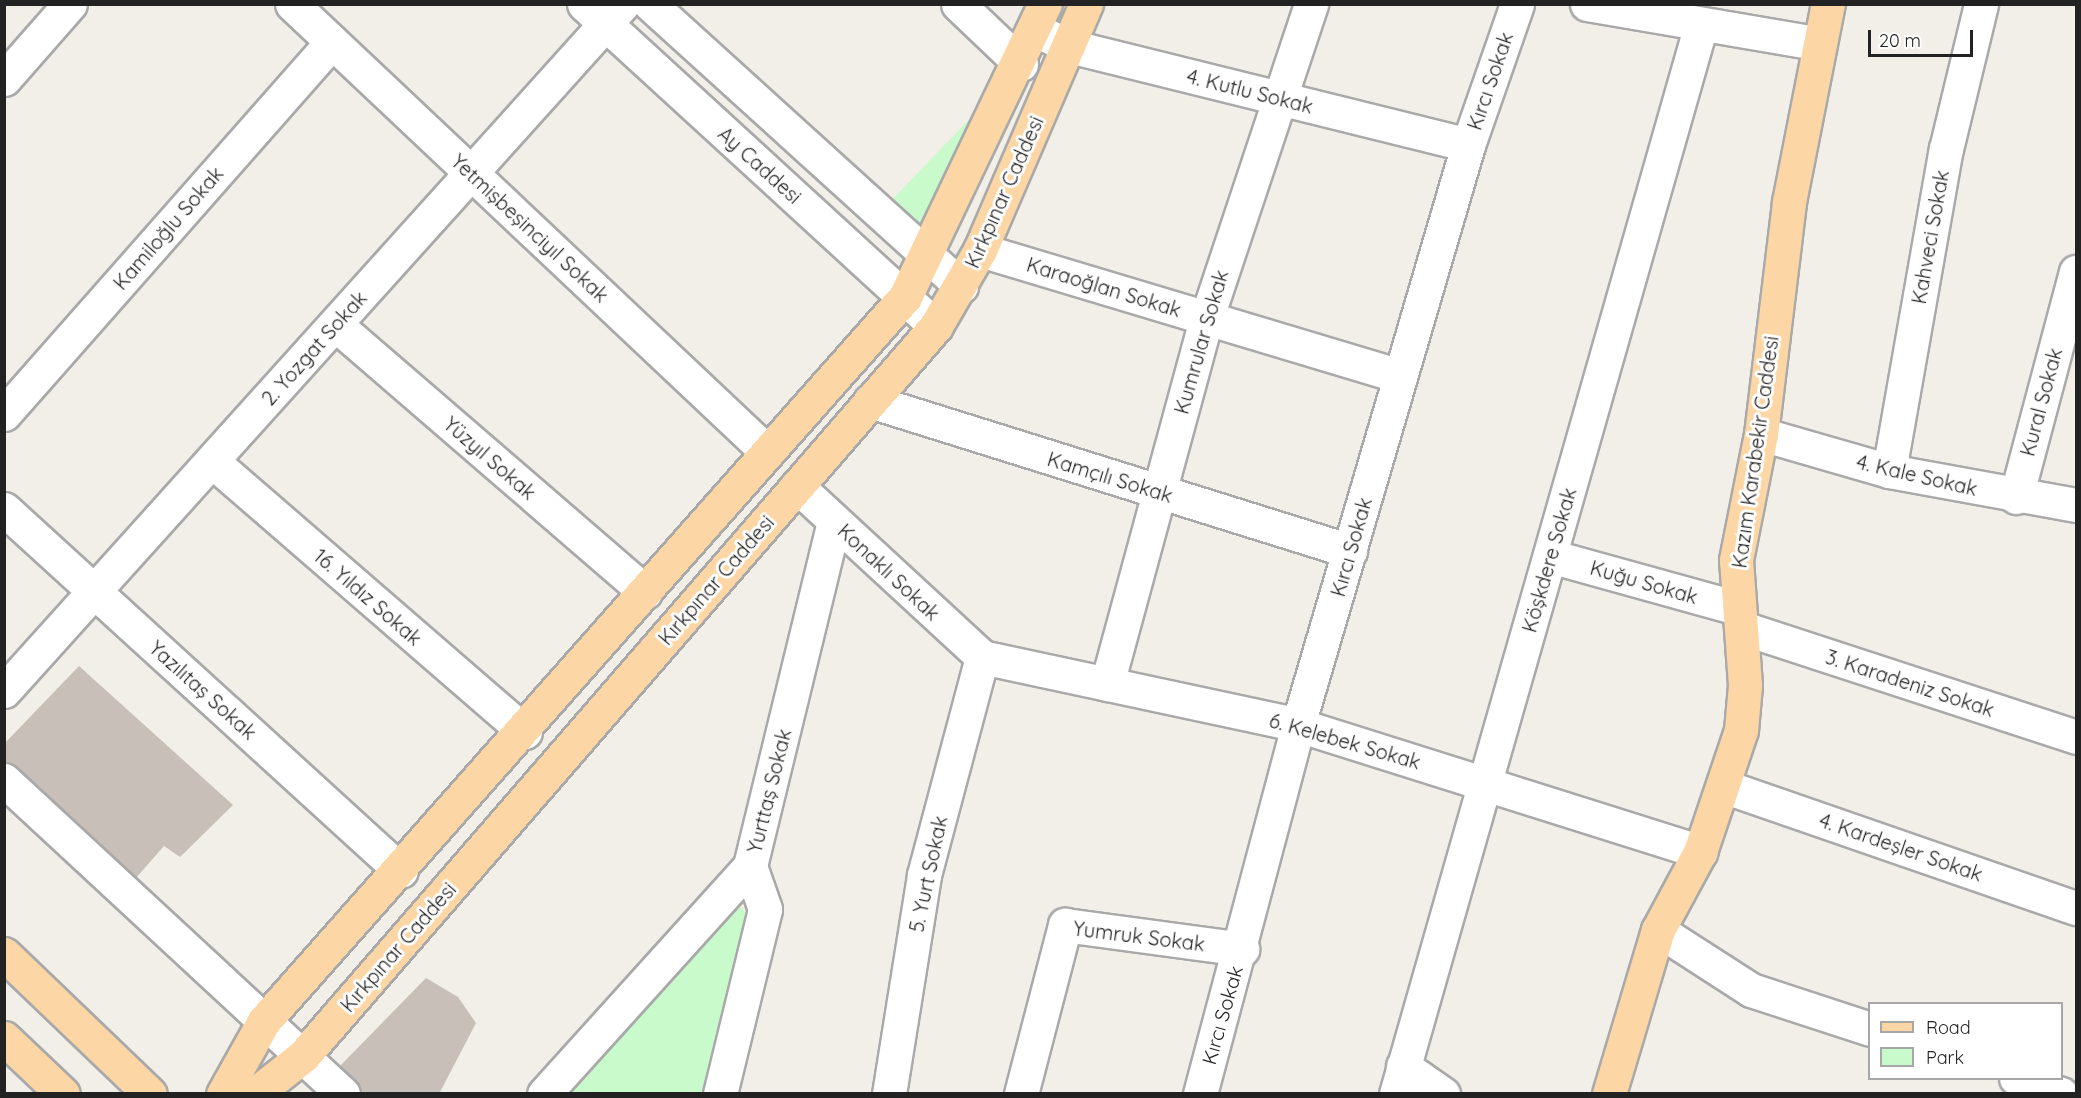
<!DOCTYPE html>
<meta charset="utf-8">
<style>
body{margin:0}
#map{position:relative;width:2081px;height:1098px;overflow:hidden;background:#f2efe9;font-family:Quicksand,sans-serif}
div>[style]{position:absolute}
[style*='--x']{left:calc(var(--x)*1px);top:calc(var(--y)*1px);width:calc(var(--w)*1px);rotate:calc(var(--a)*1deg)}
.park>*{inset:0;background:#c8facc}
.building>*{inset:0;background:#c7bfb8}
.roads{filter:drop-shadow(2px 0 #a9a9a9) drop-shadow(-2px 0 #a9a9a9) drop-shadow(0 2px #a9a9a9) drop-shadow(0 -2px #a9a9a9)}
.minor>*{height:33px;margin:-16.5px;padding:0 16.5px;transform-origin:16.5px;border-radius:16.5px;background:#fff}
.major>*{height:33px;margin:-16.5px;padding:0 16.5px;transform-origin:16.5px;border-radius:16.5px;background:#fcd6a4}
span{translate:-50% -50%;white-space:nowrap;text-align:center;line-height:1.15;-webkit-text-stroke:6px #fff;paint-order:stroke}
.street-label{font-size:20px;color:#222}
.frame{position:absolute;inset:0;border:6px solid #222;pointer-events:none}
.legend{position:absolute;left:1868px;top:1002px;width:195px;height:78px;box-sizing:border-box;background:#fff;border:2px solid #a7a7a7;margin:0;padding:8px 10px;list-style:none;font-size:18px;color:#222}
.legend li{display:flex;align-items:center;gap:12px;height:30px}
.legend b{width:30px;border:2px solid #a7a7a7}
.scale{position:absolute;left:1868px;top:30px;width:105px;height:27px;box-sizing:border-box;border:3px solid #222;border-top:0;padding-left:8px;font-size:18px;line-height:21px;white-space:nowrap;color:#222;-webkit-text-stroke:4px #fff;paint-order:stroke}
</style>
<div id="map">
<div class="park">
<div style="clip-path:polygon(986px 102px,926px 250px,883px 209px)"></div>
<div style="clip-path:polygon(736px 901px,746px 913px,702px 1093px,561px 1094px)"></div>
</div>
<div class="building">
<div style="clip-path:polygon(79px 666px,233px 805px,180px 857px,164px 846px,135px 879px,4px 762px,4px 744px)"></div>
<div style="clip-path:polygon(426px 978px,458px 997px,476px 1023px,439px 1094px,365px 1094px,338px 1068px)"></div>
</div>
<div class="roads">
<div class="minor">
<div style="--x:292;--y:4;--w:652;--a:43.32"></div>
<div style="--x:584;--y:4;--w:477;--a:42.5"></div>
<div style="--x:650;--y:4;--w:420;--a:42.2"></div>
<div style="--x:958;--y:4;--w:87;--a:43.6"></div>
<div style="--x:1587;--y:4;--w:236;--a:9.7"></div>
<div style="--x:1035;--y:30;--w:38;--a:25"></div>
<div style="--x:1069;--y:46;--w:411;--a:13.9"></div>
<div style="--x:4;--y:79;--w:100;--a:-48.7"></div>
<div style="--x:980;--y:250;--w:438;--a:16.7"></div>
<div style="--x:335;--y:324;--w:410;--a:40.8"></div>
<div style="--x:870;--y:401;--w:503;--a:17.35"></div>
<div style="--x:4;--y:414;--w:496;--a:-48.6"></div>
<div style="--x:1761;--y:434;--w:133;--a:16.1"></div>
<div style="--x:1889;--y:471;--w:190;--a:10.3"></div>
<div style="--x:212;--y:461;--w:414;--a:40.9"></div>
<div style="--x:1889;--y:471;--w:327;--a:-80"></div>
<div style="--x:1946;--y:149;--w:149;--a:-76.4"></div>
<div style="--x:797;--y:486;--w:252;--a:42.7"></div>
<div style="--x:2016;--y:497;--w:233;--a:-75.1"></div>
<div style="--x:4;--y:509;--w:537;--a:42.36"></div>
<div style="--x:1550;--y:556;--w:194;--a:15.5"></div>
<div style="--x:1743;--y:628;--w:350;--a:18.1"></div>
<div style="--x:982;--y:657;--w:323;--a:12.1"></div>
<div style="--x:1298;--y:725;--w:422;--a:17.5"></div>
<div style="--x:1107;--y:684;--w:380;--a:-74.8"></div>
<div style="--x:1207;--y:317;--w:330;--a:-71.6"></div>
<div style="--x:4;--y:691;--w:925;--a:-47.98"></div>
<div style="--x:4;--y:780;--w:462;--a:42.8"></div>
<div style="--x:1726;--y:787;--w:370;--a:19.1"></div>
<div style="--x:1658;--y:930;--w:111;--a:32.8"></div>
<div style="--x:1751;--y:990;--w:125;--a:18.1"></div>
<div style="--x:1403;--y:1066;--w:49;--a:35"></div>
<div style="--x:2016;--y:1078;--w:48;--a:19.6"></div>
<div style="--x:544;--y:1094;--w:307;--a:-47.9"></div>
<div style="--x:720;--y:1094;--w:190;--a:-76.3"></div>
<div style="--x:765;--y:909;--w:46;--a:-109.2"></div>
<div style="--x:750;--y:866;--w:354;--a:-76.3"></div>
<div style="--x:889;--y:1094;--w:222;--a:-80.9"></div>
<div style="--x:924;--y:875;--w:226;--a:-75.1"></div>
<div style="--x:1021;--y:1094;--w:175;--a:-75.4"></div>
<div style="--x:1065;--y:925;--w:179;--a:7.7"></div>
<div style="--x:1200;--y:1094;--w:382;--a:-75.1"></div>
<div style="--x:1298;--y:725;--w:604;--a:-73.66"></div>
<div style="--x:1468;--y:145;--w:149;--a:-70.8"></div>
<div style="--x:1396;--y:1094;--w:1112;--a:-74.08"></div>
</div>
<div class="major">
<div style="--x:4;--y:954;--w:202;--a:43.8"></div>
<div style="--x:4;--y:1038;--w:81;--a:43.5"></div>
<div style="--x:223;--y:1094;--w:84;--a:-60.7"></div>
<div style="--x:264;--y:1021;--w:967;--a:-48.48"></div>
<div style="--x:905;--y:297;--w:325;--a:-64.5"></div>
<div style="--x:255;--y:1094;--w:61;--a:-38.4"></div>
<div style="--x:303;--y:1056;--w:966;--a:-49.07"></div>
<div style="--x:936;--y:326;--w:88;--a:-59.9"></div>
<div style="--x:980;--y:250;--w:268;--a:-66.7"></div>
<div style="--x:1609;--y:1094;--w:171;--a:-73.4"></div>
<div style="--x:1658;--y:930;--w:89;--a:-61.7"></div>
<div style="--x:1700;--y:852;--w:129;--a:-71.4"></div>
<div style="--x:1741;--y:730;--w:45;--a:-84.9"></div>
<div style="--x:1745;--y:685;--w:125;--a:-94.1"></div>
<div style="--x:1736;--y:560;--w:128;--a:-78.8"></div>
<div style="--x:1761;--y:434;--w:234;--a:-83.1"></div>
<div style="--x:1789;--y:202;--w:202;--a:-78.9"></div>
</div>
</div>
<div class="street-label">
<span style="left:1490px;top:81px;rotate:-71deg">Kırcı Sokak</span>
<span style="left:1250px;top:91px;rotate:14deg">4. Kutlu Sokak</span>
<span style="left:760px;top:165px;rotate:42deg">Ay Caddesi</span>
<span style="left:1004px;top:192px;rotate:-66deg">Kırkpınar Caddesi</span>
<span style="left:168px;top:228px;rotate:-49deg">Kamiloğlu Sokak</span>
<span style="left:530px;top:228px;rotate:43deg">Yetmişbeşinciyıl Sokak</span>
<span style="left:1930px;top:237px;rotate:-80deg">Kahveci Sokak</span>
<span style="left:1104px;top:287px;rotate:17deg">Karaoğlan Sokak</span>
<span style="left:1201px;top:342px;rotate:-74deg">Kumrular Sokak</span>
<span style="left:314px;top:348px;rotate:-48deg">2. Yozgat Sokak</span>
<span style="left:2041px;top:402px;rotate:-75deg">Kural Sokak</span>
<span style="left:1755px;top:452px;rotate:-82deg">Kazım Karabekir Caddesi</span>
<span style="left:490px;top:458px;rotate:41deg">Yüzyıl Sokak</span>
<span style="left:1917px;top:475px;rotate:13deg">4. Kale Sokak</span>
<span style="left:1110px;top:477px;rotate:17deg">Kamçılı Sokak</span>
<span style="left:1351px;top:547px;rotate:-74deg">Kırcı Sokak</span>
<span style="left:1549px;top:560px;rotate:-74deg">Köşkdere Sokak</span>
<span style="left:889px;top:572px;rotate:43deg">Konaklı Sokak</span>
<span style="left:716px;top:580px;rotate:-49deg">Kırkpınar Caddesi</span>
<span style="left:1644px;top:582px;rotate:16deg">Kuğu Sokak</span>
<span style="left:368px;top:597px;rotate:41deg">16. Yıldız Sokak</span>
<span style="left:1910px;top:683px;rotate:18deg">3. Karadeniz Sokak</span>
<span style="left:203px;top:690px;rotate:42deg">Yazılıtaş Sokak</span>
<span style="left:1345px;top:741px;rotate:16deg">6. Kelebek Sokak</span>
<span style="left:769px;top:791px;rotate:-76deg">Yurttaş Sokak</span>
<span style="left:1901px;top:847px;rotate:19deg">4. Kardeşler Sokak</span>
<span style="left:928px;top:874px;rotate:-78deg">5. Yurt Sokak</span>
<span style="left:1139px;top:936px;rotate:7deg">Yumruk Sokak</span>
<span style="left:398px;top:947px;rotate:-49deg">Kırkpınar Caddesi</span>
<span style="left:1222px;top:1015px;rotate:-74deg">Kırcı Sokak</span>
</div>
<div class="frame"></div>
<ul class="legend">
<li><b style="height:8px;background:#fcd6a4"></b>Road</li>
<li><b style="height:16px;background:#c8facc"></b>Park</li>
</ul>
<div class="scale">20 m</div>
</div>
